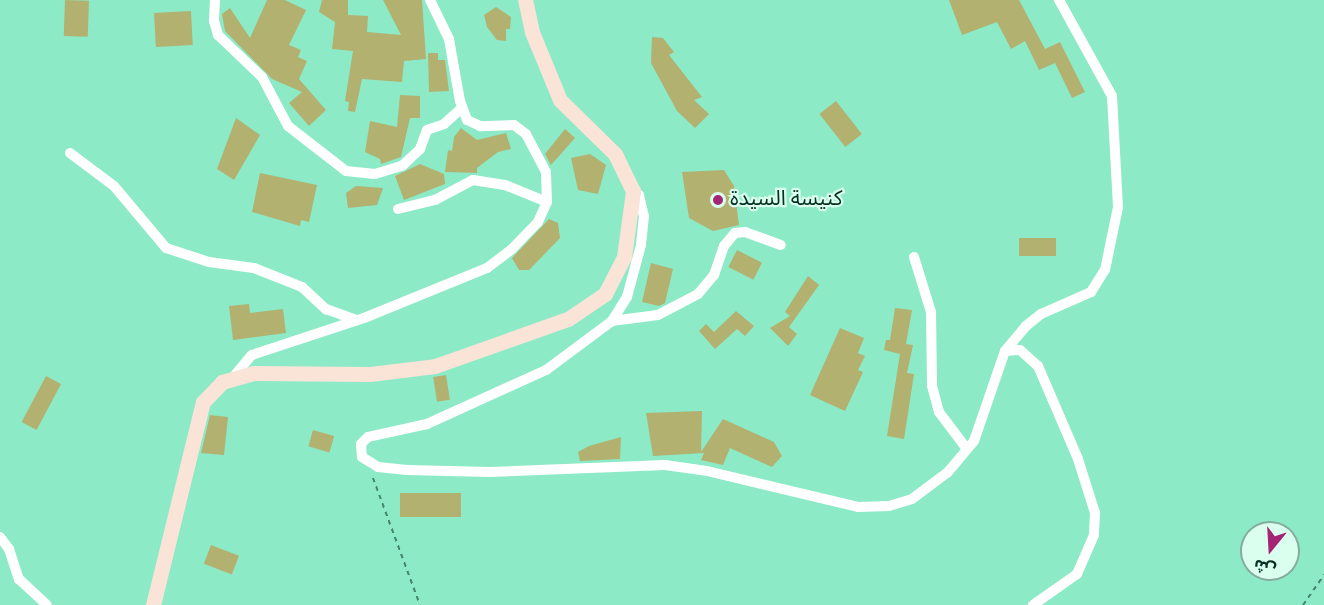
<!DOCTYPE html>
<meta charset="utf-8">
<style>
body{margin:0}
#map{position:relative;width:1324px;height:605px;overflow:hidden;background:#8ceac7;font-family:Overpass,"Noto Sans Arabic",sans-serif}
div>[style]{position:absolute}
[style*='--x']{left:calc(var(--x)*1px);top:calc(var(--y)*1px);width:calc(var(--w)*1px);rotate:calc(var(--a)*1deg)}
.building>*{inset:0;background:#b2b170;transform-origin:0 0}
.path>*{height:2px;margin-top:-1px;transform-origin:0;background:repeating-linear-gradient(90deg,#42846d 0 4.5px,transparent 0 9px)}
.minor>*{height:10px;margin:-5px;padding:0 5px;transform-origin:5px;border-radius:5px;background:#fff}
.secondary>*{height:15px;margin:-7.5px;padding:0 7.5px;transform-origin:7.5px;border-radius:7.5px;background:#fae3d7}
.dots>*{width:16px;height:16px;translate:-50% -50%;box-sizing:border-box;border:3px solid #dbffef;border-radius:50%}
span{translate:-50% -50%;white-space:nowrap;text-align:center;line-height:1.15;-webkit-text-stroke:4.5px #dbffef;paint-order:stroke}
.poi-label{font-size:21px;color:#042f22}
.left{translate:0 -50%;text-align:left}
.north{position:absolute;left:1240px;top:521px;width:60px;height:60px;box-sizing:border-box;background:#dbffef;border:2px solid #85ac9d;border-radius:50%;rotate:198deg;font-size:16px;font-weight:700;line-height:24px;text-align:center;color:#042f22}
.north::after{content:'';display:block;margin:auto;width:21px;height:27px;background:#a52575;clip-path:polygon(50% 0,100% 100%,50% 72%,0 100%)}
</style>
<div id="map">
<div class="building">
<div style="left:65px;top:0;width:24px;height:36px;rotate:2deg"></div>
<div style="clip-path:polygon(267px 0,285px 0,306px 10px,289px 45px,301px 50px,298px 57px,307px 61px,299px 79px,326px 110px,309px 126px,289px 103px,302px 92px,272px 79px,225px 31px,222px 14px,230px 8px,250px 38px)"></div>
<div style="clip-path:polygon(322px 0,348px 0,348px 15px,368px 16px,367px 32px,401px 35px,383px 0,422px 0,426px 59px,404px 61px,402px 82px,362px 79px,355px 112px,348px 111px,349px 102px,345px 101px,353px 51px,332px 49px,335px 22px,319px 12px)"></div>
<div style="clip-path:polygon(949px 0,1019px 0,1045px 49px,1060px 42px,1085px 92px,1072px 98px,1055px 63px,1039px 70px,1025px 41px,1011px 49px,997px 22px,962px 35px)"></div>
<div style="clip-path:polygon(496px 7px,511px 17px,510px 29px,506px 29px,506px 41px,497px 40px,487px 27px,484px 15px)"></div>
<div style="left:191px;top:11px;width:34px;height:37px;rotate:87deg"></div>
<div style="clip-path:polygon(652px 37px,663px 38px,674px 52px,669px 55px,702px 97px,694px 100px,709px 114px,695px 128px,677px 111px,651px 63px)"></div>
<div style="clip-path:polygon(428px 53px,438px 53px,438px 60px,445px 60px,449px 91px,429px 92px)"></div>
<div style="clip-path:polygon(400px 95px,420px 96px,420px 118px,410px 118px,401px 157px,381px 164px,380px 159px,365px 152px,370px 121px,397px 127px)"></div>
<div style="left:836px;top:101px;width:42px;height:21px;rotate:52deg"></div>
<div style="clip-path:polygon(236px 118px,260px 135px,234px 180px,217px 169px)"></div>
<div style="clip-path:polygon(461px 128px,477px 140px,506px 133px,511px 149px,498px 152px,477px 168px,477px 173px,445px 172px,448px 150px,452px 151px,454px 137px)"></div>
<div style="clip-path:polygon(565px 129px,575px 138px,551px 165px,545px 154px)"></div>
<div style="clip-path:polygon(590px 154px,606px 165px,598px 194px,578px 190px,571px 158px)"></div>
<div style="clip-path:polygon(420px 164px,444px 174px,445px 184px,404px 200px,395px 176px)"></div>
<div style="clip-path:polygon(724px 170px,734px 186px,739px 225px,713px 231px,689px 218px,682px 172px)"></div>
<div style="clip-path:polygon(260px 173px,317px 185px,309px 222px,301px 220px,300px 226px,252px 212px)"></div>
<div style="clip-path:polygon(356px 186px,383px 188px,377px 205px,348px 208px,346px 193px)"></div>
<div style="clip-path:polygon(549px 219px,558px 223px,560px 238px,529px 270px,519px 270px,512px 258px)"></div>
<div style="left:1019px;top:238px;width:37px;height:18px"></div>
<div style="left:737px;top:250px;width:28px;height:19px;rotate:27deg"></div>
<div style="clip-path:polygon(651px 263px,673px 269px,665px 303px,659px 306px,642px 302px)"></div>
<div style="clip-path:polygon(808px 276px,819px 285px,789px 327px,797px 334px,788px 346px,770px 328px,790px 316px,785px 312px)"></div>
<div style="clip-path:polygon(249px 304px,250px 313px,283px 309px,286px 333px,233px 340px,229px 306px)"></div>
<div style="clip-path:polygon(895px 308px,912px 310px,906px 344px,913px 345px,907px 373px,914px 374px,904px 439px,887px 436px,900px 354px,884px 350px,886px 340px,890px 340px)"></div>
<div style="clip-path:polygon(736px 311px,754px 326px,745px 336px,737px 329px,715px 349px,699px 331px,706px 324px,714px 332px)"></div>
<div style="clip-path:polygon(840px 328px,864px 338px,858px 353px,865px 356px,858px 370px,863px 372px,845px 411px,810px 395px)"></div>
<div style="left:446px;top:375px;width:25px;height:13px;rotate:81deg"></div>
<div style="left:46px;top:376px;width:17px;height:52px;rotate:28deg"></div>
<div style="clip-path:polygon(702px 411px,701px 452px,723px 419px,774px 442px,782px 456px,772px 467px,730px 448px,723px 465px,701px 460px,704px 453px,653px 456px,646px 413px)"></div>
<div style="clip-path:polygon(210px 415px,228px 417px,224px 455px,201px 453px)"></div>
<div style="left:313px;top:430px;width:22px;height:17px;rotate:16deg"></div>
<div style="clip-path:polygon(621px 437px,620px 459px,580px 461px,578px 452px,589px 446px)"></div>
<div style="left:461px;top:493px;width:24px;height:61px;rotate:90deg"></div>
<div style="left:211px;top:545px;width:30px;height:20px;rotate:21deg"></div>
</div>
<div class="path">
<div style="--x:373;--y:478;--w:135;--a:69.7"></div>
<div style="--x:1303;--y:605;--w:37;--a:-55"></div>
</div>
<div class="minor">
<div style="--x:215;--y:0;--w:21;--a:93"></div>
<div style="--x:214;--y:21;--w:15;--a:74"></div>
<div style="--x:218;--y:35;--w:61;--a:43.7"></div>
<div style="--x:262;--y:77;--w:55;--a:62"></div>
<div style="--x:288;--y:126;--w:73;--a:37.8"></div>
<div style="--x:346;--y:171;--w:29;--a:6"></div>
<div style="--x:375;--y:174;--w:28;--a:-17"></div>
<div style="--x:402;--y:166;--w:25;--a:-43"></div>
<div style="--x:420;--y:149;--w:20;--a:-70"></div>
<div style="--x:427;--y:130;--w:18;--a:-19"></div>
<div style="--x:444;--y:124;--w:24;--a:-42"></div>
<div style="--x:70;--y:153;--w:55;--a:36.9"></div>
<div style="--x:114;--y:186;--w:81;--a:50"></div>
<div style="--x:166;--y:248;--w:45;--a:18"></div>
<div style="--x:209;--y:262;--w:45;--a:7.6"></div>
<div style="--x:254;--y:268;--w:52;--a:21.6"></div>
<div style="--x:302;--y:287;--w:33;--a:43"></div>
<div style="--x:326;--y:309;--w:33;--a:20"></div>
<div style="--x:633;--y:191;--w:7;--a:34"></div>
<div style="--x:639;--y:195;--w:22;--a:77"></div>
<div style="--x:644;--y:216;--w:29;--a:96"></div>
<div style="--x:641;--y:245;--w:54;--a:105.1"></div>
<div style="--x:627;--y:297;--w:28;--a:122"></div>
<div style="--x:612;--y:321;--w:82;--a:143.4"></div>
<div style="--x:546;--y:370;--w:131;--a:155.6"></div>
<div style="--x:427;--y:424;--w:60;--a:167.6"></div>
<div style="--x:368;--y:437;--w:10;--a:135"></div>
<div style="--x:361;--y:444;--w:13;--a:86"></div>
<div style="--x:362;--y:457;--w:19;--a:32"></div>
<div style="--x:378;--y:467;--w:29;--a:6"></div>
<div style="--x:407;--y:470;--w:83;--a:1.4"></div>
<div style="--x:490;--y:472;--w:175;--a:-2.3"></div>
<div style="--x:665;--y:465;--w:42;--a:8.1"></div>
<div style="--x:707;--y:471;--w:155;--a:13.4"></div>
<div style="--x:858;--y:507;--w:31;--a:-2"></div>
<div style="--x:889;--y:506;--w:24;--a:-17"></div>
<div style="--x:912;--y:499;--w:45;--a:-36.9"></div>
<div style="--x:948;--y:472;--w:40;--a:-50"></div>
<div style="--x:974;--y:441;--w:95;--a:-71"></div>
<div style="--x:1005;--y:351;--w:33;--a:-50"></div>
<div style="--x:1026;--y:326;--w:19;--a:-39"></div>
<div style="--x:1041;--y:314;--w:55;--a:-23.7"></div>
<div style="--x:1091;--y:292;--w:26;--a:-58"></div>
<div style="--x:1105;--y:270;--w:64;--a:-78.3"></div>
<div style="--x:1118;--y:207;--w:111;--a:-93.1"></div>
<div style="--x:1112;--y:96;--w:110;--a:-118.9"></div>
<div style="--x:398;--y:209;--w:38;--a:-14"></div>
<div style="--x:435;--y:200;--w:43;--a:-27.8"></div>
<div style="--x:473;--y:180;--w:32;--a:9"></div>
<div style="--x:505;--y:185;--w:45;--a:22"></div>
<div style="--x:547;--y:202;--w:30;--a:-92"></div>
<div style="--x:546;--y:172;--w:43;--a:-117.8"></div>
<div style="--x:526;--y:134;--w:15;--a:-143"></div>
<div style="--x:514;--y:125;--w:34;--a:178"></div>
<div style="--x:480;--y:126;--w:14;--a:-155"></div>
<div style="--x:467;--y:120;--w:20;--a:-110"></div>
<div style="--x:460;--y:101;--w:63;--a:-100.1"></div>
<div style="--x:449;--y:39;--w:43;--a:-116"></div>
<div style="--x:914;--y:257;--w:58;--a:72.8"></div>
<div style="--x:931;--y:312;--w:74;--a:89.2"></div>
<div style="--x:932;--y:386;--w:27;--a:75"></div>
<div style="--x:939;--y:412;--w:46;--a:52.9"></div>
<div style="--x:612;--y:321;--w:46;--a:-7.4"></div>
<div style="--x:658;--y:315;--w:45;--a:-27.7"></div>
<div style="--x:698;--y:294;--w:25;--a:-50"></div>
<div style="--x:714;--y:275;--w:31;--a:-71"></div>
<div style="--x:724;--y:246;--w:17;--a:-50"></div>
<div style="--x:735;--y:233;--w:10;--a:-6"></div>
<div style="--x:745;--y:232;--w:38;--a:20"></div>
<div style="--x:1005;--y:351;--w:15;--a:-4"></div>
<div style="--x:1020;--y:350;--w:24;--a:42"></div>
<div style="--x:1038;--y:366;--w:101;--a:66.7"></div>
<div style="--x:1078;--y:459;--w:57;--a:72.5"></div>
<div style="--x:1095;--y:513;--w:22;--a:93"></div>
<div style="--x:1094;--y:535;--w:43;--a:113.6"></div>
<div style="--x:1077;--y:574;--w:54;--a:144.8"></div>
<div style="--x:235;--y:375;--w:26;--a:-50"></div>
<div style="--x:252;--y:355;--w:118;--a:-18.3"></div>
<div style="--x:364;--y:318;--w:133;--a:-22.1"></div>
<div style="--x:487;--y:268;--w:31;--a:-37"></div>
<div style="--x:512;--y:249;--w:37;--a:-46"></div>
<div style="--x:538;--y:222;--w:22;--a:-66"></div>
<div style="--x:0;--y:537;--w:15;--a:53"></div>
<div style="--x:9;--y:549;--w:32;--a:72"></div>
<div style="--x:19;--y:579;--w:38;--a:43"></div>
</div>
<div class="secondary">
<div style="--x:153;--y:605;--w:209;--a:-76.2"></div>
<div style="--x:203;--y:402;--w:28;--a:-46"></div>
<div style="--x:222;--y:382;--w:32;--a:-16"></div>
<div style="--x:253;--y:373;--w:117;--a:0.5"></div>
<div style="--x:370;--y:374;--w:65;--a:-7"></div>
<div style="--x:435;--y:366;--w:141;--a:-19.5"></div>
<div style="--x:568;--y:319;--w:45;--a:-34"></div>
<div style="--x:605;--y:294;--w:42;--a:-62.8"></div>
<div style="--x:624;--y:257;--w:67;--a:-82.2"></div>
<div style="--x:633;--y:191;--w:41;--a:-115.9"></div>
<div style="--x:615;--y:154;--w:77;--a:-135.5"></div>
<div style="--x:560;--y:100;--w:74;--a:-112.4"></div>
<div style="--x:532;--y:32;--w:33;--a:-102"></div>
</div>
<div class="dots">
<div style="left:718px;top:200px;background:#a52575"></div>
</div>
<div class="poi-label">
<span class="left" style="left:730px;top:200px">كنيسة السيدة</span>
</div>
<div class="north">ش</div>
</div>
